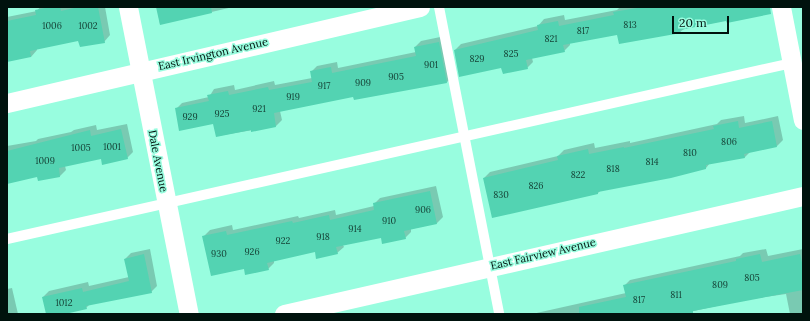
<!DOCTYPE html>
<style>
body{margin:0}
#map{position:relative;width:810px;height:321px;overflow:hidden;background:#98fddf;font-family:Lora,serif}
div>[style]{position:absolute}
[style*='--x']{left:calc(var(--x)*1px);top:calc(var(--y)*1px);width:calc(var(--w)*1px);rotate:calc(var(--a)*1deg)}
.shadow>*{inset:0;background:#0003}
.building>*{inset:0;background:#53d3b2}
.lane>*{height:10px;margin:-5px;padding:0 5px;transform-origin:5px;border-radius:5px;background:#fff}
.street>*{height:19px;margin:-9.5px;padding:0 9.5px;transform-origin:9.5px;border-radius:9.5px;background:#fff}
span{translate:-50% -50%;white-space:nowrap;text-align:center;line-height:1.15;-webkit-text-stroke:3px #98fddf;paint-order:stroke}
.number-label{font-size:9px;color:#154236}
.number-label span{-webkit-text-stroke-width:0}
.street-label{font-size:11px;color:#00120d}
.frame{position:absolute;inset:0;border:8px solid #00120d;pointer-events:none}
.scale{position:absolute;left:672px;top:16px;width:57px;height:18px;box-sizing:border-box;border:2px solid #00120d;border-top:0;padding-left:5px;font-size:12px;line-height:14px;white-space:nowrap;color:#00120d;-webkit-text-stroke:3px #98fddf;paint-order:stroke}
</style>
<div id="map">
<div class="shadow">
<div style="clip-path:polygon(40px 7px,105px 7px,110px 35px,104px 42px,79px 40px,37px 48px,37px 50px,31px 57px,7px 57px,7px 17px,37px 11px)"></div>
<div style="clip-path:polygon(157px 7px,233px 7px,160px 24px)"></div>
<div style="clip-path:polygon(620px 7px,756px 7px,727px 20px,684px 29px,680px 32px,618px 34px,570px 43px,570px 45px,564px 51px,532px 58px,533px 62px,527px 68px,502px 67px,455px 50px,461px 44px,538px 26px,544px 19px,564px 15px,565px 20px,617px 10px)"></div>
<div style="clip-path:polygon(445px 36px,453px 76px,447px 82px,354px 96px,280px 111px,282px 120px,276px 126px,217px 136px,214px 123px,176px 109px,182px 103px,209px 97px,214px 89px,234px 85px,235px 90px,274px 81px,275px 85px,312px 78px,311px 72px,317px 66px,337px 62px,338px 68px,416px 52px,415px 47px,421px 41px)"></div>
<div style="clip-path:polygon(744px 116px,745px 123px,778px 116px,783px 140px,777px 146px,750px 152px,745px 157px,710px 163px,706px 168px,601px 190px,598px 193px,484px 178px,490px 172px,558px 156px,564px 150px,594px 143px,595px 148px,630px 141px,630px 143px,717px 124px,721px 120px)"></div>
<div style="clip-path:polygon(127px 124px,133px 152px,127px 158px,102px 157px,65px 166px,66px 170px,60px 176px,38px 180px,38px 176px,7px 183px,7px 146px,36px 141px,38px 139px,71px 132px,74px 130px,96px 125px,97px 130px)"></div>
<div style="clip-path:polygon(436px 186px,443px 217px,437px 223px,411px 229px,411px 232px,405px 238px,382px 236px,343px 245px,344px 247px,337px 253px,316px 251px,274px 260px,274px 263px,268px 269px,244px 268px,203px 237px,210px 230px,232px 225px,233px 230px,298px 216px,299px 218px,335px 210px,336px 215px,374px 206px,374px 204px,380px 198px)"></div>
<div style="clip-path:polygon(150px 249px,157px 286px,151px 292px,90px 304px,86px 308px,61px 314px,47px 314px,43px 297px,49px 291px,88px 282px,89px 286px,129px 277px,125px 259px,131px 253px)"></div>
<div style="clip-path:polygon(766px 249px,768px 256px,803px 249px,803px 314px,790px 314px,786px 294px,744px 300px,680px 314px,532px 314px,626px 293px,624px 286px,630px 280px,740px 256px,743px 253px)"></div>
<div style="clip-path:polygon(12px 288px,18px 314px,7px 314px,7px 289px)"></div>
</div>
<div class="building">
<div style="clip-path:polygon(50px 7px,60px 7px,61px 11px,79px 7px,98px 7px,105px 43px,80px 47px,78px 41px,30px 51px,31px 57px,7px 62px,7px 21px,36px 15px,35px 10px)"></div>
<div style="clip-path:polygon(156px 7px,211px 7px,212px 13px,160px 25px)"></div>
<div style="clip-path:polygon(643px 7px,770px 7px,771px 14px,727px 23px,726px 21px,680px 30px,681px 33px,619px 44px,617px 35px,563px 45px,565px 52px,526px 60px,528px 69px,503px 74px,501px 68px,459px 77px,454px 50px,538px 30px,537px 25px,558px 21px,559px 26px,614px 15px,613px 12px)"></div>
<div style="clip-path:polygon(439px 42px,447px 83px,354px 100px,353px 97px,274px 113px,276px 127px,251px 132px,251px 130px,216px 137px,213px 124px,179px 131px,175px 108px,209px 101px,207px 95px,228px 91px,229px 95px,268px 87px,269px 90px,312px 82px,310px 71px,331px 67px,332px 73px,416px 56px,414px 47px)"></div>
<div style="clip-path:polygon(738px 121px,739px 128px,772px 121px,777px 147px,744px 154px,745px 158px,706px 165px,706px 169px,671px 178px,598px 192px,598px 194px,492px 218px,483px 178px,558px 160px,557px 156px,588px 149px,589px 154px,624px 147px,624px 148px,714px 129px,713px 126px)"></div>
<div style="clip-path:polygon(121px 129px,128px 159px,102px 165px,101px 159px,59px 168px,60px 177px,38px 181px,37px 177px,7px 184px,7px 151px,90px 130px,91px 136px)"></div>
<div style="clip-path:polygon(430px 191px,437px 224px,404px 231px,406px 239px,382px 244px,381px 238px,336px 247px,338px 254px,316px 259px,315px 252px,267px 263px,269px 270px,245px 275px,244px 269px,211px 276px,202px 236px,226px 231px,227px 235px,292px 221px,293px 223px,329px 215px,330px 220px,374px 210px,373px 203px)"></div>
<div style="clip-path:polygon(144px 254px,152px 293px,86px 306px,87px 309px,65px 314px,46px 314px,42px 297px,82px 288px,83px 292px,129px 281px,124px 259px)"></div>
<div style="clip-path:polygon(760px 254px,762px 262px,800px 254px,803px 267px,803px 290px,693px 311px,693px 314px,579px 314px,579px 307px,626px 297px,623px 285px,736px 261px,736px 259px)"></div>
</div>
<div class="lane">
<div style="--x:439;--y:7;--w:313;--a:78.9"></div>
<div style="--x:7;--y:239;--w:804;--a:-12.64"></div>
</div>
<div class="street">
<div style="--x:128;--y:7;--w:313;--a:78.8"></div>
<div style="--x:781;--y:7;--w:115;--a:79"></div>
<div style="--x:7;--y:103;--w:424;--a:-13.1"></div>
<div style="--x:284;--y:314;--w:532;--a:-12.81"></div>
</div>
<div class="number-label">
<span style="left:630px;top:25px">813</span>
<span style="left:52px;top:26px">1006</span>
<span style="left:88px;top:26px">1002</span>
<span style="left:583px;top:31px">817</span>
<span style="left:551px;top:39px">821</span>
<span style="left:511px;top:54px">825</span>
<span style="left:477px;top:59px">829</span>
<span style="left:431px;top:65px">901</span>
<span style="left:396px;top:77px">905</span>
<span style="left:363px;top:83px">909</span>
<span style="left:324px;top:86px">917</span>
<span style="left:293px;top:97px">919</span>
<span style="left:259px;top:109px">921</span>
<span style="left:222px;top:114px">925</span>
<span style="left:190px;top:117px">929</span>
<span style="left:729px;top:142px">806</span>
<span style="left:112px;top:147px">1001</span>
<span style="left:81px;top:148px">1005</span>
<span style="left:690px;top:153px">810</span>
<span style="left:45px;top:161px">1009</span>
<span style="left:652px;top:162px">814</span>
<span style="left:613px;top:169px">818</span>
<span style="left:578px;top:175px">822</span>
<span style="left:536px;top:186px">826</span>
<span style="left:501px;top:195px">830</span>
<span style="left:423px;top:210px">906</span>
<span style="left:389px;top:221px">910</span>
<span style="left:355px;top:229px">914</span>
<span style="left:323px;top:237px">918</span>
<span style="left:283px;top:241px">922</span>
<span style="left:252px;top:252px">926</span>
<span style="left:219px;top:254px">930</span>
<span style="left:752px;top:278px">805</span>
<span style="left:720px;top:285px">809</span>
<span style="left:676px;top:295px">811</span>
<span style="left:639px;top:300px">817</span>
<span style="left:64px;top:303px">1012</span>
</div>
<div class="street-label">
<span style="left:213px;top:54px;rotate:-13deg">East Irvington Avenue</span>
<span style="left:158px;top:161px;rotate:79deg">Dale Avenue</span>
<span style="left:543px;top:254px;rotate:-13deg">East Fairview Avenue</span>
</div>
<div class="frame"></div>
<div class="scale">20 m</div>
</div>
